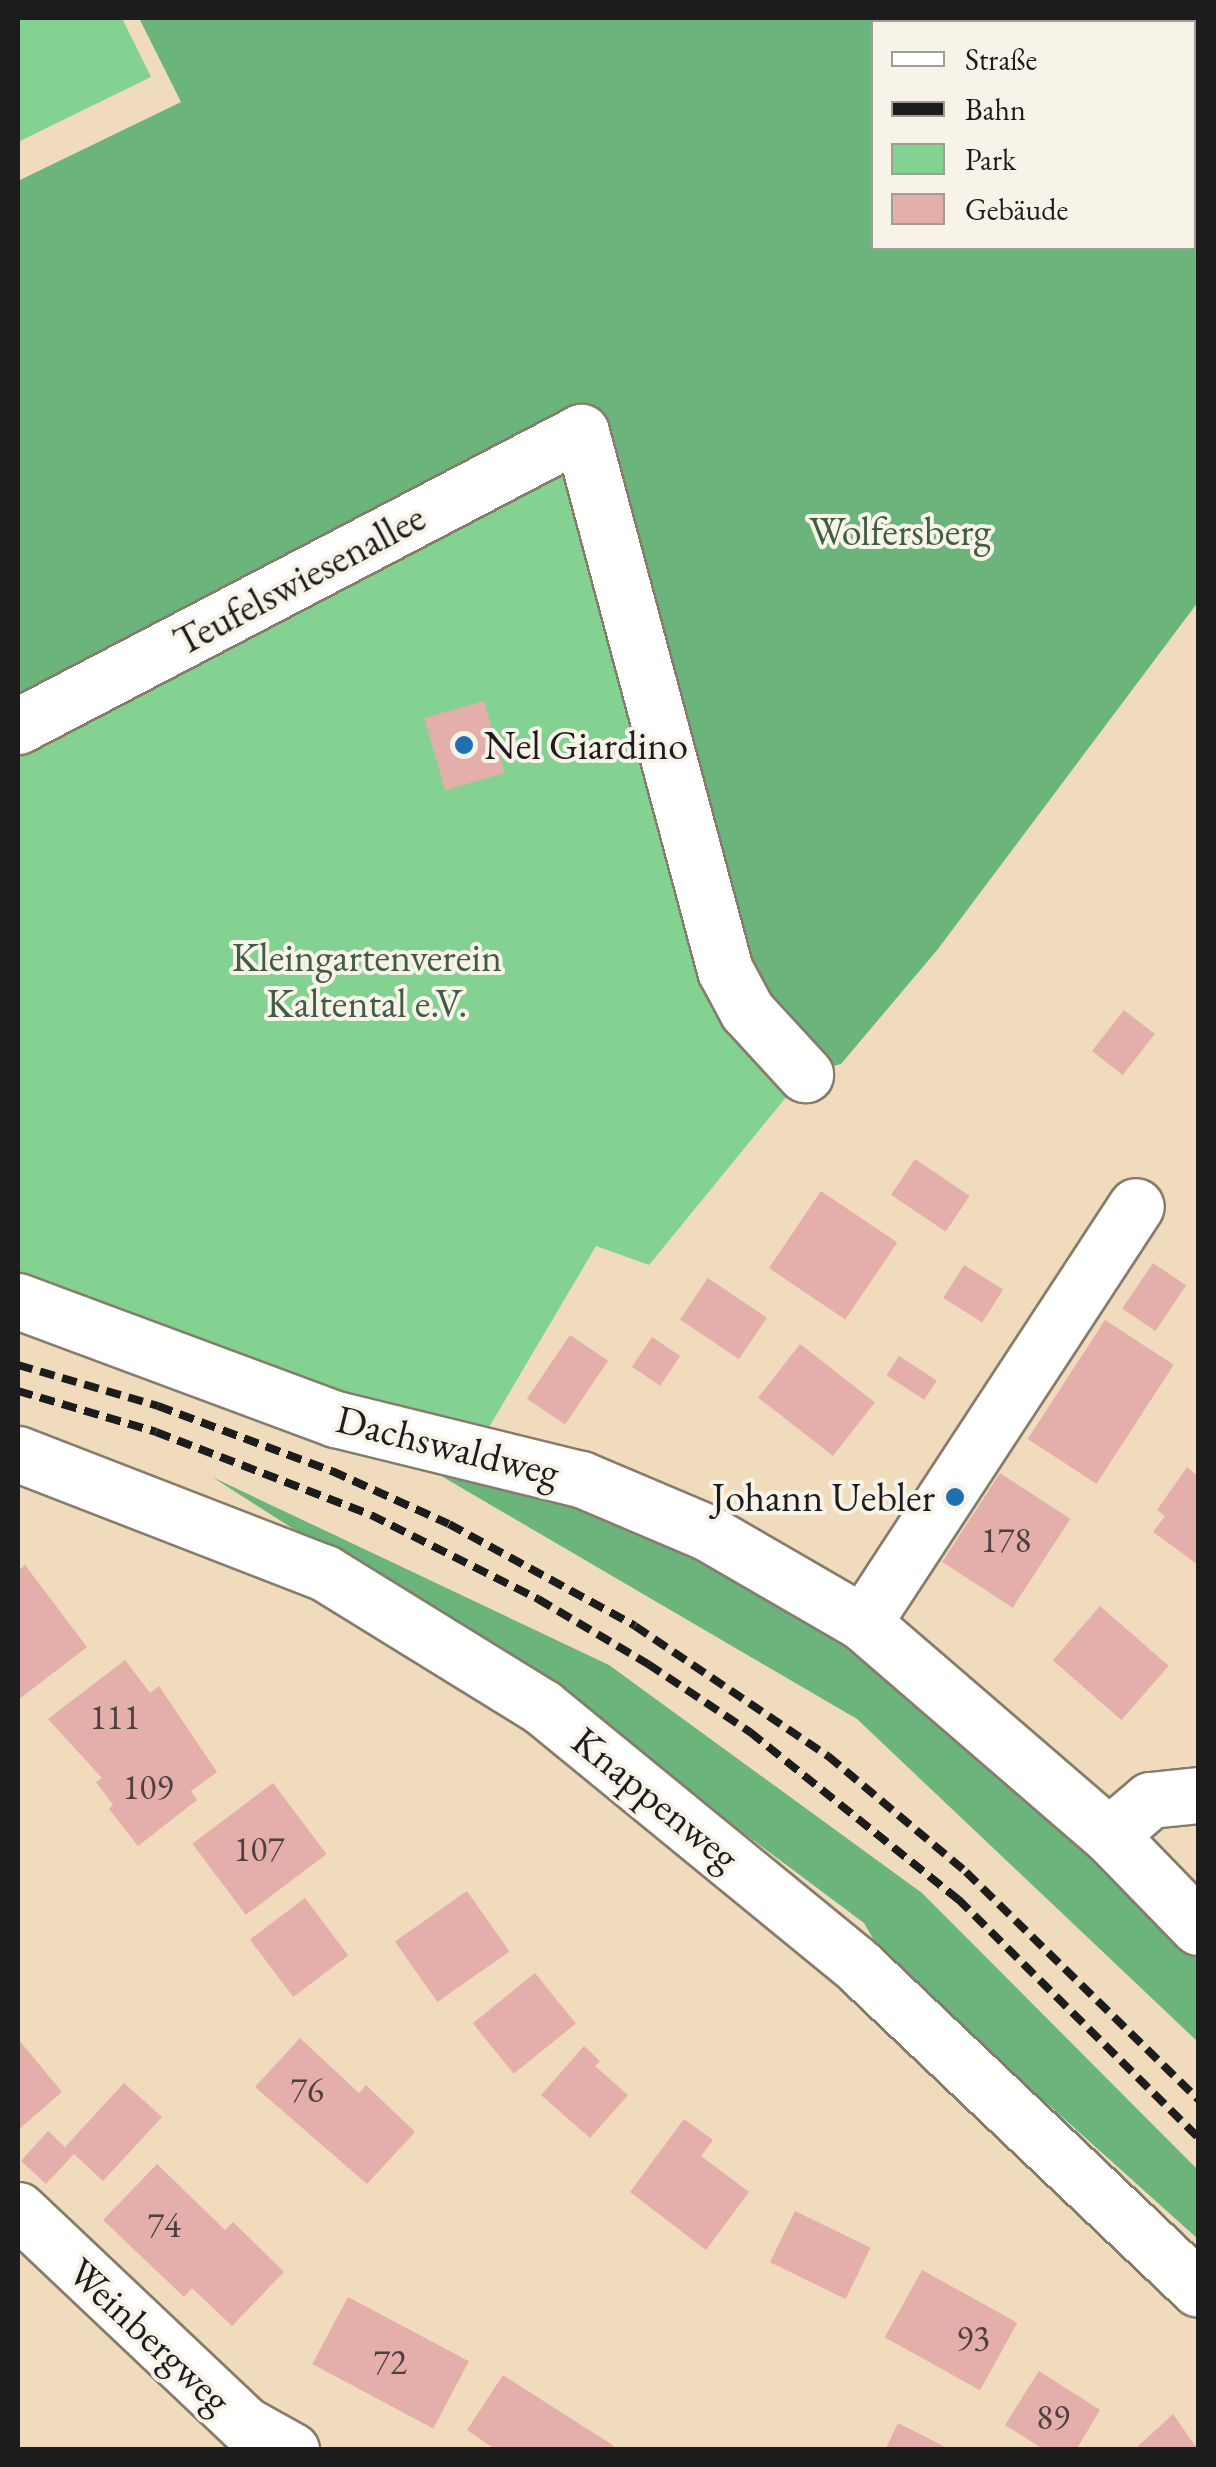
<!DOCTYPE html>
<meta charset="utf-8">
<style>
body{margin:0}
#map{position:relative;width:1216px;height:2467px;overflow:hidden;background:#f1dbbd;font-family:"EB Garamond",serif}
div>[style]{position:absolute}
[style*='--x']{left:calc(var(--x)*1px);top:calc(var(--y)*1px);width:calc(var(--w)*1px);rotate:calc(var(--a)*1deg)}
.green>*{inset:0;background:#84d291}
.forest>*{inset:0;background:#6bb47b}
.building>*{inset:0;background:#e4aeab;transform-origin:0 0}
.roads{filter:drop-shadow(2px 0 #867c6c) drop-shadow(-2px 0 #867c6c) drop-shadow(0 2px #867c6c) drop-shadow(0 -2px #867c6c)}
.minor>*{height:55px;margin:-27.5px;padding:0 27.5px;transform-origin:27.5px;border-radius:27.5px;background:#fff}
.rail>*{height:8px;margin-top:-4px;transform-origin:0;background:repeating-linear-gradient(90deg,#1c1c1c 0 15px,transparent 0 23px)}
.dots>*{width:28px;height:28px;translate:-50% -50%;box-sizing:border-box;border:5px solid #f7f3e8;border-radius:50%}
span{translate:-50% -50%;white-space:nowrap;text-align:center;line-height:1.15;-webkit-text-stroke:8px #f7f3e8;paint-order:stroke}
.number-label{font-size:35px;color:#4e4040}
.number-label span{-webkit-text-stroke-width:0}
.park-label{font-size:40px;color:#405c45}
.street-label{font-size:40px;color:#1c1c1c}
.poi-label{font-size:40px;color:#1c1c1c}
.left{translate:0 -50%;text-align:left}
.right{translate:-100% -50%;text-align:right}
.frame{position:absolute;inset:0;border:20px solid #1c1c1c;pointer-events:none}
.legend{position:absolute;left:871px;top:20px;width:325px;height:230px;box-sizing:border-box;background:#f7f3e8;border:2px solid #9f9d96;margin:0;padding:12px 18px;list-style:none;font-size:30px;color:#1c1c1c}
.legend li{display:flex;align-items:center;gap:20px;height:50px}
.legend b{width:50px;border:2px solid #9f9d96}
</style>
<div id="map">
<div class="green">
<div style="clip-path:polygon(18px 18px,122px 18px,151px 77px,18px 142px)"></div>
<div style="clip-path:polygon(581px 432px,805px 1074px,649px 1265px,596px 1246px,472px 1456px,18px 1280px,18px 740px)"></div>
</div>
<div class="forest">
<div style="clip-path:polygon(evenodd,139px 18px,1198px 18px,1198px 602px,938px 949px,841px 1064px,805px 1074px,747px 1011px,581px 432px,18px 740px,18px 181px,181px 102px,139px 18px,874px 22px,1194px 22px,1194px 248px,874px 248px,874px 22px)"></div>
<div style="clip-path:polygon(378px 1439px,631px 1518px,862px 1633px,1198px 1946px,1198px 2042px,857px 1719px)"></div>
<div style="clip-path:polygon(212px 1477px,609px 1665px,922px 1893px,1198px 2170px,1198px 2239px,883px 1956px,864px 1923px,591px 1719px)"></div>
</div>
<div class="building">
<div style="left:484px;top:701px;width:75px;height:62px;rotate:74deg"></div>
<div style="left:1124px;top:1010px;width:39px;height:52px;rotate:38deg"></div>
<div style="left:915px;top:1159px;width:66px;height:43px;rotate:34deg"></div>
<div style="left:821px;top:1191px;width:92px;height:93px;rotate:34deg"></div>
<div style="left:1153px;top:1263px;width:40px;height:55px;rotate:34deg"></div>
<div style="left:964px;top:1265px;width:46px;height:39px;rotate:32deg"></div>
<div style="left:708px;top:1278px;width:71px;height:50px;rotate:34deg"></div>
<div style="left:1105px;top:1320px;width:82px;height:142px;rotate:33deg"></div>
<div style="left:570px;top:1335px;width:46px;height:77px;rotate:34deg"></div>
<div style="left:652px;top:1337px;width:34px;height:36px;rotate:34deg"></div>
<div style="left:800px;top:1344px;width:95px;height:68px;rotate:38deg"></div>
<div style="left:899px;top:1356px;width:45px;height:23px;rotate:33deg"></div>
<div style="clip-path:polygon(1187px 1467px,1198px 1476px,1198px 1565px,1153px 1532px,1165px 1516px,1157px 1510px)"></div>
<div style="left:1000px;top:1473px;width:84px;height:106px;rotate:33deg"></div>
<div style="clip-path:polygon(25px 1565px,87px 1647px,18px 1700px,18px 1571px)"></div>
<div style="left:1100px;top:1606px;width:91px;height:72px;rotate:41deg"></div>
<div style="clip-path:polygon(125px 1660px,150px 1693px,159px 1686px,217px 1772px,191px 1791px,197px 1800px,138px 1846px,109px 1809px,113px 1805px,96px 1782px,102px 1778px,48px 1719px)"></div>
<div style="left:273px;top:1783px;width:89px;height:101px;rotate:53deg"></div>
<div style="left:467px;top:1891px;width:74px;height:88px;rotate:55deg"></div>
<div style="left:305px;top:1898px;width:72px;height:69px;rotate:53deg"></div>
<div style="left:535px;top:1973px;width:65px;height:80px;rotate:51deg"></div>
<div style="clip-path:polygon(300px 2038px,359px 2093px,366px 2085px,415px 2132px,367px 2184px,255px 2087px)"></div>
<div style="clip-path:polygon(18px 2039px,62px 2092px,18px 2130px)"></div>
<div style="clip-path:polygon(584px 2046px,600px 2061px,595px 2066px,628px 2095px,590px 2138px,541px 2095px)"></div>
<div style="clip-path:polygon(124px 2083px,162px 2117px,103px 2181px,74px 2154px,46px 2184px,21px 2161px,48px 2131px,65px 2147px)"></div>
<div style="clip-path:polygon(684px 2119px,713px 2140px,701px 2156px,749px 2192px,706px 2250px,630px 2192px)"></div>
<div style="clip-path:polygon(157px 2164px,225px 2230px,233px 2222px,284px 2272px,232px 2326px,192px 2288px,184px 2297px,103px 2220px)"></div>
<div style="left:795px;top:2211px;width:84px;height:57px;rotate:26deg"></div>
<div style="left:922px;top:2270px;width:109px;height:77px;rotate:29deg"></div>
<div style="left:348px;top:2297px;width:137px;height:76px;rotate:28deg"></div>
<div style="clip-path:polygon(1039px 2371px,1100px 2410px,1076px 2450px,1045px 2450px,1005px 2425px)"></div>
<div style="clip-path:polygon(503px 2375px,614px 2446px,612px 2450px,496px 2450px,467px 2430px)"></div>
<div style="clip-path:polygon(1173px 2414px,1198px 2450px,1134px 2450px)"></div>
<div style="clip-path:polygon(898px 2423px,951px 2450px,885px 2450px)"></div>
</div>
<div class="roads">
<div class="minor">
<div style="--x:18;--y:726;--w:635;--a:-27.57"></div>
<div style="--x:581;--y:432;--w:557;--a:75.02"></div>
<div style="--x:725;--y:970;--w:47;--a:61.8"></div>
<div style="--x:747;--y:1011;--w:86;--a:47.4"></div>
<div style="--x:18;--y:1301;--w:339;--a:20.4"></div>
<div style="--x:336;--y:1419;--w:252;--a:13.8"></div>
<div style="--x:581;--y:1479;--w:138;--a:23"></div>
<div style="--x:708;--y:1533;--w:179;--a:30.1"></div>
<div style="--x:863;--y:1623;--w:325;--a:40.8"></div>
<div style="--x:1109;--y:1835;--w:128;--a:45.9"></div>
<div style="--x:18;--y:1454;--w:329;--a:21.2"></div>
<div style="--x:325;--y:1573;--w:255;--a:31.7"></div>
<div style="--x:542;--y:1707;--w:404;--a:39.3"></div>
<div style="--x:855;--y:1963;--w:473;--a:43.5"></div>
<div style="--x:863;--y:1623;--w:498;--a:-56.8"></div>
<div style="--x:1109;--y:1835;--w:54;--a:-40.5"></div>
<div style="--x:1150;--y:1800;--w:48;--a:-5.9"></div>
<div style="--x:18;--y:2210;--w:311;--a:43.4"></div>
<div style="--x:244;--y:2424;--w:54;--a:29"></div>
</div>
</div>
<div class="rail">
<div style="--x:18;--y:1365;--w:146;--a:16.3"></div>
<div style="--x:158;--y:1406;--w:186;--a:20.5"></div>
<div style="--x:332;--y:1471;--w:128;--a:24.4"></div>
<div style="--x:449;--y:1524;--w:212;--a:28.7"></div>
<div style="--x:635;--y:1626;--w:233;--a:34"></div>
<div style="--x:828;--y:1756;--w:180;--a:40"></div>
<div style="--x:966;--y:1872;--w:325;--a:44.4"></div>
<div style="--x:18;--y:1391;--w:144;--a:16.5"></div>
<div style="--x:156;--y:1432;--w:230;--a:21.1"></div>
<div style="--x:371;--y:1515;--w:187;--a:26.7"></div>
<div style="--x:538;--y:1599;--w:128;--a:30.6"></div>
<div style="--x:648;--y:1664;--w:123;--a:33.7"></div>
<div style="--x:750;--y:1732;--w:267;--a:38.8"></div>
<div style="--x:958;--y:1899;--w:338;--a:44.8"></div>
</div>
<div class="dots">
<div style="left:464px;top:745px;background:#1f6fb2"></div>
<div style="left:955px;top:1497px;background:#1f6fb2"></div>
</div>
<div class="number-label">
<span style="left:1006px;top:1540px">178</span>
<span style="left:115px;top:1717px">111</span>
<span style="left:148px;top:1787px">109</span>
<span style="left:259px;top:1849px">107</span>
<span style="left:307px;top:2090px">76</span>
<span style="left:164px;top:2225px">74</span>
<span style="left:973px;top:2338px">93</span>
<span style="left:390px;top:2362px">72</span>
<span style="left:1053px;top:2417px">89</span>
</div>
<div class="park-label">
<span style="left:900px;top:531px">Wolfersberg</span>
<span style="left:367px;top:980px">Kleingartenverein<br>Kaltental e.V.</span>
</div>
<div class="street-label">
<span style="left:299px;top:579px;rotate:-28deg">Teufelswiesenallee</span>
<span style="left:448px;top:1445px;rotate:14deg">Dachswaldweg</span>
<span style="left:656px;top:1798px;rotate:39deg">Knappenweg</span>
<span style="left:150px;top:2335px;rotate:43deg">Weinbergweg</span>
</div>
<div class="poi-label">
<span class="left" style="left:484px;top:745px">Nel Giardino</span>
<span class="right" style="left:935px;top:1497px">Johann Uebler</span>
</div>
<div class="frame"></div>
<ul class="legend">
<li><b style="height:12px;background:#fff"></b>Straße</li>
<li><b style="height:12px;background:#1c1c1c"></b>Bahn</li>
<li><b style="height:28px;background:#84d291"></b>Park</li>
<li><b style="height:28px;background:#e4aeab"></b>Gebäude</li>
</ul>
</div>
